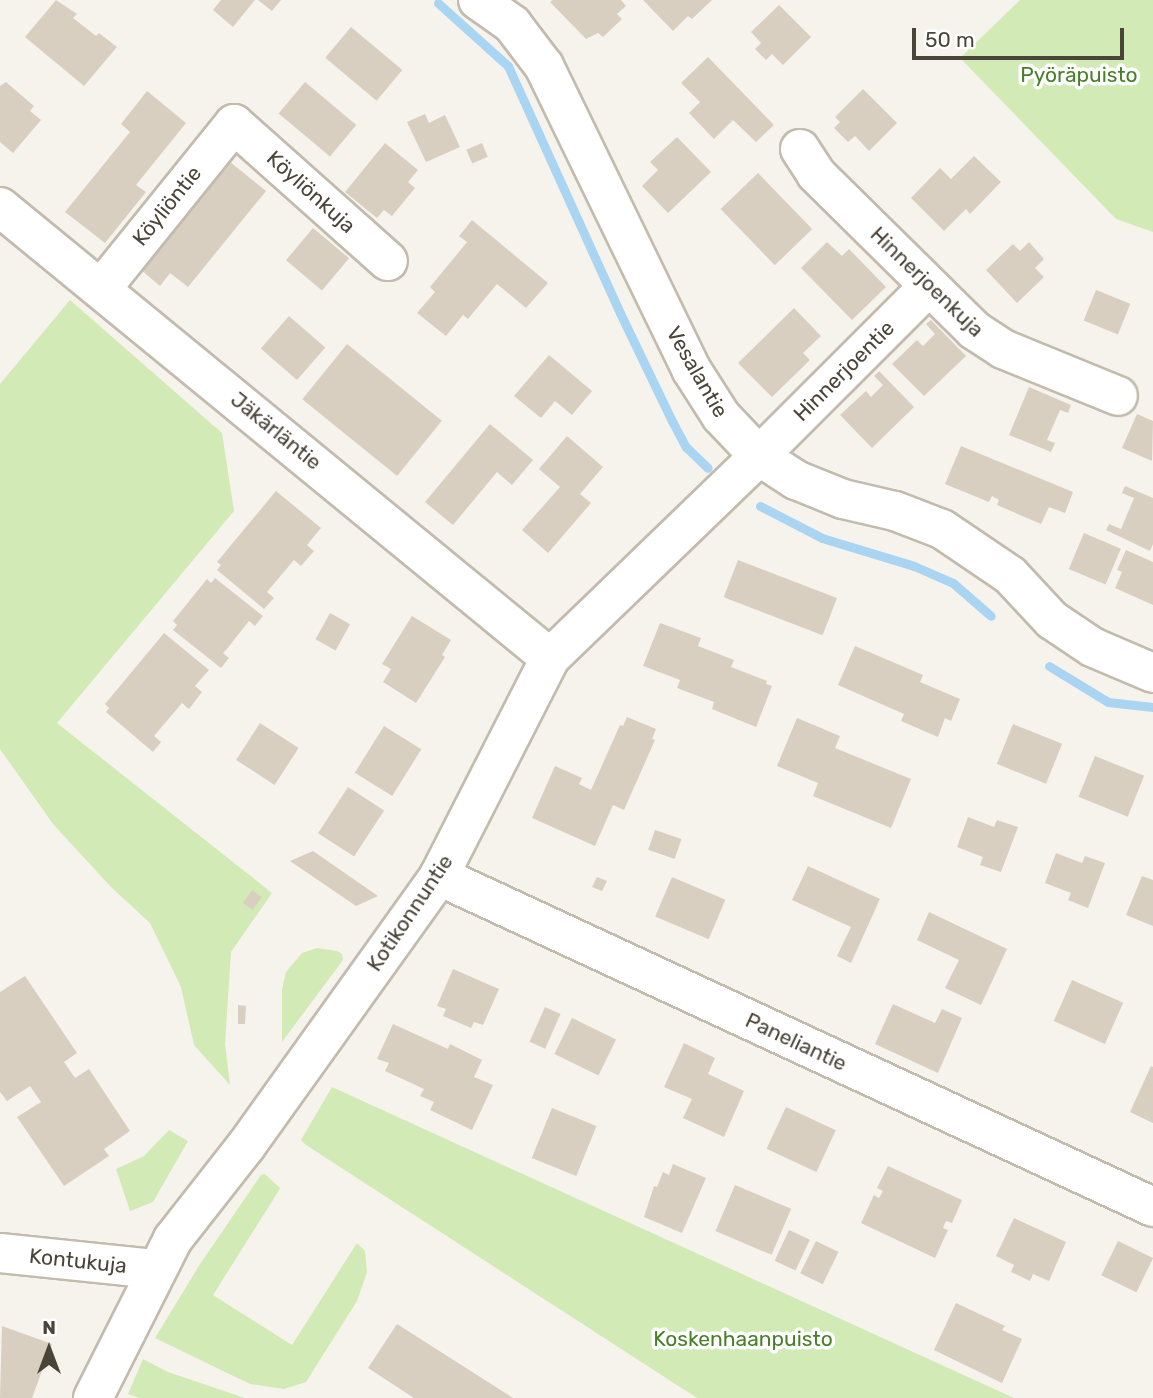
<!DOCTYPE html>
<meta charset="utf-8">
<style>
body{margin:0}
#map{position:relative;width:1153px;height:1398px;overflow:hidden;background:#f6f3ec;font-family:Rubik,sans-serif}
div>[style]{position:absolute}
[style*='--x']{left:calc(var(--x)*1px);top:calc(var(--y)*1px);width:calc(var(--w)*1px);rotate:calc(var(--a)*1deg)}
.green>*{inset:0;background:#d2eab5}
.stream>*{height:9px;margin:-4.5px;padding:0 4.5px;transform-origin:4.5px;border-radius:4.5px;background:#a9d4f2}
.building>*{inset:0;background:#d8cfc1;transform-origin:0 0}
.roads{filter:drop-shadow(2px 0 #c2bbae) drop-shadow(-2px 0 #c2bbae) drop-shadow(0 2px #c2bbae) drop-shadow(0 -2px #c2bbae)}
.minor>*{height:38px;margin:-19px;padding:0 19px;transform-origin:19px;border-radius:19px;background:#fff}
span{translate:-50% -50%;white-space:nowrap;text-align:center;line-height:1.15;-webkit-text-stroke:7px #fff;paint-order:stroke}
.park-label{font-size:21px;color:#4a7f2a}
.street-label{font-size:21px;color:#4b4439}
.north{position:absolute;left:14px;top:1314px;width:70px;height:70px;-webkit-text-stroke:5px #fff;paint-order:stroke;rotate:0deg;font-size:19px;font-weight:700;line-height:28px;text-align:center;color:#4b4439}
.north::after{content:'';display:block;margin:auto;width:24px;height:32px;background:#4b4439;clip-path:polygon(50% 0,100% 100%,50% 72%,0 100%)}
.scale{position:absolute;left:912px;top:28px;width:212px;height:32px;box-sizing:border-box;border:4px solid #4b4439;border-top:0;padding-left:9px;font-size:21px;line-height:24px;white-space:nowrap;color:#4b4439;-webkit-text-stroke:5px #fff;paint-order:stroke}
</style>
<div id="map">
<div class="green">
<div style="clip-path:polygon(1020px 0,1153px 0,1153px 232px,1116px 219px,960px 58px)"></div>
<div style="clip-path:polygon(70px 300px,222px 433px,234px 511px,57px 723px,272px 893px,231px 952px,225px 1044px,230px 1085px,194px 1045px,181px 987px,150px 923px,111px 887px,53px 824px,0 749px,0 384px)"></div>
<div style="clip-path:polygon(317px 948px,337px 951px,342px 954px,343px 960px,282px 1042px,282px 989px,286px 972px,302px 953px)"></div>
<div style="clip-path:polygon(332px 1087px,1014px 1398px,697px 1398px,306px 1145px,301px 1140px)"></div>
<div style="clip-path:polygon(169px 1130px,188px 1141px,153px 1202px,130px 1211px,116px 1169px,144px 1156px)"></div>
<div style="clip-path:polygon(265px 1174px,280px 1188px,278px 1192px,213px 1295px,292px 1345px,357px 1243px,365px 1251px,367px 1272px,357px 1301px,306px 1382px,284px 1389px,250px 1384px,155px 1338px,200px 1264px,261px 1175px)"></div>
<div style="clip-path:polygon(143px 1359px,168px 1372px,245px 1398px,139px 1398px,128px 1394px)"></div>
</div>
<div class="stream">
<div style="--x:438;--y:3;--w:94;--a:42"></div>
<div style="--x:508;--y:66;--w:271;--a:65.6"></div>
<div style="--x:620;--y:313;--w:120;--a:64.3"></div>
<div style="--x:672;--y:421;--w:30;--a:62"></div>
<div style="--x:686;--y:447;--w:30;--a:44"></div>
<div style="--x:760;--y:506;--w:70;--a:27.3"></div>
<div style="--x:822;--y:538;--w:96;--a:16.9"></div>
<div style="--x:914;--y:566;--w:43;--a:23.6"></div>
<div style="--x:953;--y:583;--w:50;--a:41"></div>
<div style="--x:1049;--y:666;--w:69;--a:31.4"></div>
<div style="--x:1108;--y:702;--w:45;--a:6.3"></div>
</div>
<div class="building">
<div style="clip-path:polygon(56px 0,77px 14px,73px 18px,96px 36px,99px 33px,117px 47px,84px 86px,25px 37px)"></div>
<div style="clip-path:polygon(221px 0,255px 0,233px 27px,213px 10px)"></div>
<div style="clip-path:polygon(258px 0,281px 0,272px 11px)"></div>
<div style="clip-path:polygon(553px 0,621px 0,626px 6px,617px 14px,622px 19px,603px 37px,598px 33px,586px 39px,550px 2px)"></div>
<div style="clip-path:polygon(643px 0,712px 0,692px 19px,688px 16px,673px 31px)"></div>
<div style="clip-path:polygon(779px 5px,811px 37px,783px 65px,772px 54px,766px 60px,755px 49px,761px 43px,751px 32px)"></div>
<div style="left:351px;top:27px;width:67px;height:40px;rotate:40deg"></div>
<div style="clip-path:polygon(708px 57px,774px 125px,756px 142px,733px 120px,714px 139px,689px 113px,700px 102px,681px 83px)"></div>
<div style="clip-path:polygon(6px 82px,34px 106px,30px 111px,41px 120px,13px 153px,0 142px,0 86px)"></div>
<div style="left:305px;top:82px;width:67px;height:41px;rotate:40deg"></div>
<div style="clip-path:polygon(863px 89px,897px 123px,869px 151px,855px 136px,848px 142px,834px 128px,840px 122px,835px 117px)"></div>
<div style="clip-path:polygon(147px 91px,186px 123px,136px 185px,146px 192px,105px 243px,65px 212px,130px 132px,121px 124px)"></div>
<div style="clip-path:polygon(425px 114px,429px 123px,445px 115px,460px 147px,426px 162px,407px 122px)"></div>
<div style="clip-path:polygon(677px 137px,711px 172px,668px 213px,642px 186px,658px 170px,650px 162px)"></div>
<div style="clip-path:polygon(385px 143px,418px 170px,408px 182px,415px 188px,392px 216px,384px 210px,377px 218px,345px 192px)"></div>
<div style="left:482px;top:143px;width:15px;height:17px;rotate:67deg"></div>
<div style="clip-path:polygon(974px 156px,1001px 182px,970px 214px,966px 209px,944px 231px,911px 198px,940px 168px,951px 179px)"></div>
<div style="clip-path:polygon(229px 161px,266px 191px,188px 287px,170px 273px,160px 286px,141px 270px)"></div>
<div style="left:758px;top:173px;width:78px;height:52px;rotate:46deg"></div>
<div style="clip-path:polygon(472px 220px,548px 283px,526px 308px,497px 284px,468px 319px,463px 315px,446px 336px,417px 313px,435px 292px,430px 287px,467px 242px,459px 236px)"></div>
<div style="left:313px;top:228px;width:47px;height:42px;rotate:40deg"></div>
<div style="clip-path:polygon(827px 242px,842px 256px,849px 249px,886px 287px,852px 320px,801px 268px)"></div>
<div style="clip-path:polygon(1029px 242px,1044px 259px,1035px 268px,1044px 277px,1017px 303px,986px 270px,1013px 244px,1020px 251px)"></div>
<div style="left:1096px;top:290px;width:37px;height:33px;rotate:22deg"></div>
<div style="clip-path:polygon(794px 308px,821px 336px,803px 353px,810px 360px,772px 397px,738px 363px)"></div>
<div style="left:289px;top:316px;width:48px;height:43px;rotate:41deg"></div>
<div style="clip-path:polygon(931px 320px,966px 356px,924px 396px,892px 364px,917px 340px,923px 346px,935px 334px,926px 324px)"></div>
<div style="left:347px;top:344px;width:122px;height:71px;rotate:39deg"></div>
<div style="clip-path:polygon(549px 355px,592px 391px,572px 415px,555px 401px,541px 418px,514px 396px)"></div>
<div style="clip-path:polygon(879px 371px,914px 407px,872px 448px,840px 415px,866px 391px,871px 397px,883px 385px,874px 376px)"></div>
<div style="clip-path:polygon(1029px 387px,1071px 405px,1068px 413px,1060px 410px,1047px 440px,1055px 443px,1051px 452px,1009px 435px)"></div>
<div style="clip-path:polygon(1137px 414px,1153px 421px,1152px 461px,1122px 448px)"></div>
<div style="clip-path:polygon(490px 424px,533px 460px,512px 485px,497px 472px,453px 525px,425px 502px)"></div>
<div style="clip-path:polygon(567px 436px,603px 467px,580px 494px,591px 503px,548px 553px,522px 530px,560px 487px,539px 469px)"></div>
<div style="clip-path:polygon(961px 446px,1073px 492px,1065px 513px,1049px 507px,1041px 524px,997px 505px,999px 500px,992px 496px,989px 502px,945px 484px)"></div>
<div style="clip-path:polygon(1125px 486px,1153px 498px,1153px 544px,1150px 551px,1106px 530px,1109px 524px,1121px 529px,1134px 498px,1122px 493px)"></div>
<div style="clip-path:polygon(276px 491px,321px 528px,307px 545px,314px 551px,301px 566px,294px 560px,267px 592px,274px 598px,264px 609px,217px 570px,221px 565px,217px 562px)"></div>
<div style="left:1084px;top:533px;width:40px;height:39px;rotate:23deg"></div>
<div style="clip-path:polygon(1126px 550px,1153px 562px,1153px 605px,1115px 588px,1122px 572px,1117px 570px)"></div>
<div style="left:738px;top:560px;width:106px;height:40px;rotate:21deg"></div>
<div style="clip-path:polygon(215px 578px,263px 616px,255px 626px,249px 621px,226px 650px,223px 653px,229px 658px,221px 668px,173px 630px,177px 625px,173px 621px,207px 579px,211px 583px)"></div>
<div style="left:330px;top:613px;width:23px;height:30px;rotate:29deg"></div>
<div style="clip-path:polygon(412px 616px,451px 640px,442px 655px,445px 657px,416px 703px,383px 682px,391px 669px,382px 664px)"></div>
<div style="clip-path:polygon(660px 623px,701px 638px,698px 646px,734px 660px,731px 667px,767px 681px,766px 684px,772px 686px,756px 727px,712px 709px,714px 702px,677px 688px,680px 680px,643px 666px)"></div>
<div style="clip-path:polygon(164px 633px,209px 670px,195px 686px,202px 692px,189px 709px,182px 703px,154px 736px,161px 742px,153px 752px,106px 712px,109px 708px,105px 704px)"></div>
<div style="clip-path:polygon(855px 646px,923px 675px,920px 682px,960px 699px,951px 721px,945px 718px,938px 737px,901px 721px,904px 714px,838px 685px)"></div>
<div style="clip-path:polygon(627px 717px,656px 729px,652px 739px,655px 740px,624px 810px,613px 805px,595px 846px,532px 818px,555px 766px,582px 778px,579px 784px,591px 790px,620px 725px,623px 726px)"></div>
<div style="clip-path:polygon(797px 718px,840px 736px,835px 748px,911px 779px,891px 828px,813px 796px,818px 783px,777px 766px)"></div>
<div style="left:260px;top:723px;width:46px;height:44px;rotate:33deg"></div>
<div style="left:1013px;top:724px;width:53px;height:43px;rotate:22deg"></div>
<div style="left:384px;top:726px;width:44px;height:55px;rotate:32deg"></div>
<div style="left:1095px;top:756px;width:53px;height:44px;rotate:22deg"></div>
<div style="left:348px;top:787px;width:43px;height:55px;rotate:33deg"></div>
<div style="clip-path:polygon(968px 817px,994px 827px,997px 820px,1018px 827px,1001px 872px,980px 865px,983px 857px,957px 847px)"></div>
<div style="left:655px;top:830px;width:28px;height:21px;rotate:19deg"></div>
<div style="clip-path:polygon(313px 851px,378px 896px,356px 906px,290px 861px)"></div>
<div style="clip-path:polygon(1056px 853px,1082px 863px,1085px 856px,1105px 863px,1088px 908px,1068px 900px,1071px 893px,1045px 883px)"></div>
<div style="clip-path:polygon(808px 866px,880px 899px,851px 963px,837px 956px,851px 927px,792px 900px)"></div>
<div style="clip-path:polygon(1142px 876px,1153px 880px,1153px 926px,1126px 915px)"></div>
<div style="clip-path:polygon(597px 877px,607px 881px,602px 891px,592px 887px)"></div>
<div style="left:672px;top:877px;width:58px;height:43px;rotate:23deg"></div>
<div style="left:252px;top:890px;width:12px;height:16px;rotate:35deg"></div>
<div style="clip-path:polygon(929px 912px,1007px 949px,981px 1005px,945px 988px,959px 960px,917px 940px)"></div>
<div style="clip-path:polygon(453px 969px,499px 989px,483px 1025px,474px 1022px,471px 1028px,443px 1016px,446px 1009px,437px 1006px)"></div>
<div style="clip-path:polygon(25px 976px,77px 1053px,64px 1062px,75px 1078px,89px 1069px,130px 1131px,104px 1149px,109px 1156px,64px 1186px,17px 1117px,41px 1102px,30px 1086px,7px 1101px,0 1092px,0 992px)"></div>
<div style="left:1072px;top:980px;width:56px;height:45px;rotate:24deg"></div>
<div style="clip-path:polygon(893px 1004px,935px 1023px,942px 1009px,962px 1018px,938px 1073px,875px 1044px)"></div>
<div style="clip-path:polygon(238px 1005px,246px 1006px,245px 1024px,238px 1024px)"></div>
<div style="left:545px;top:1007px;width:17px;height:38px;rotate:24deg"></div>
<div style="left:572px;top:1018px;width:49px;height:40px;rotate:26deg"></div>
<div style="clip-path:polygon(393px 1024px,448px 1049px,450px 1044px,482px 1060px,474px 1077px,493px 1085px,472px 1130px,430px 1110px,434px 1102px,420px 1096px,424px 1089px,385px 1071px,389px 1063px,377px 1059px)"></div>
<div style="clip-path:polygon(684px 1043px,715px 1058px,708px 1074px,744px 1091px,724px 1137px,683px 1118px,692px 1099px,664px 1087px)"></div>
<div style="clip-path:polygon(1151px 1066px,1153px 1067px,1153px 1123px,1130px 1112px)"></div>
<div style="left:786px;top:1107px;width:55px;height:46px;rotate:25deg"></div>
<div style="left:552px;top:1108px;width:48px;height:54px;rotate:22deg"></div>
<div style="clip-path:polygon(673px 1164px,706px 1178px,682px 1233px,644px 1217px,654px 1186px,657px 1187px,663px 1172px,669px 1175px)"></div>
<div style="clip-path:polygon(888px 1166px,962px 1200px,952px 1223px,946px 1221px,943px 1228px,948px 1230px,935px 1258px,861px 1223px,874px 1195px,879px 1198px,883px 1191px,877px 1188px)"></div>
<div style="left:735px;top:1185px;width:61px;height:50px;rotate:23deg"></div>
<div style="clip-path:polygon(1014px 1218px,1066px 1242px,1049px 1281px,1033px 1274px,1030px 1281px,1011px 1272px,1014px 1265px,996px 1256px)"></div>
<div style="left:789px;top:1230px;width:23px;height:34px;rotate:25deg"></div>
<div style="left:816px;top:1241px;width:25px;height:36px;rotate:26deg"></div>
<div style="left:1118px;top:1241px;width:39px;height:38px;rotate:26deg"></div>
<div style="clip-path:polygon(956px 1303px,1005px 1326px,1002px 1330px,1022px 1339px,1002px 1383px,934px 1350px)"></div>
<div style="clip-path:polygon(397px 1324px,513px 1398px,414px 1398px,368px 1368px)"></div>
<div style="clip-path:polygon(2px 1326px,52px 1344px,32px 1398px,0 1398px)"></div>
</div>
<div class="roads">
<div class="minor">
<div style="--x:478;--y:0;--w:42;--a:35.2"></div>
<div style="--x:512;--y:24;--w:53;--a:52.7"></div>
<div style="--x:544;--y:66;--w:337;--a:64.1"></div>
<div style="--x:691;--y:369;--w:56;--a:57.4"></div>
<div style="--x:721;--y:416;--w:55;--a:46.5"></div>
<div style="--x:759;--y:456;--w:44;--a:33"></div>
<div style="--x:796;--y:480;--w:51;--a:22"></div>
<div style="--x:843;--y:499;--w:53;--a:13"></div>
<div style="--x:895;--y:511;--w:50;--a:21"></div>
<div style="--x:942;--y:529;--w:82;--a:34.1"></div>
<div style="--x:1010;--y:575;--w:62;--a:47"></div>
<div style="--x:1052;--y:620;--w:48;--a:34"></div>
<div style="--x:1092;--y:647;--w:66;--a:23.1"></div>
<div style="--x:800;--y:149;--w:30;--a:57"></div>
<div style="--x:816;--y:174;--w:222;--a:44.6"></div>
<div style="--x:974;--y:330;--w:35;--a:33"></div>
<div style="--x:1003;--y:349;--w:124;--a:22.2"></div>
<div style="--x:0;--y:207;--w:711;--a:39.35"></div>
<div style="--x:101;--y:289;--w:212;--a:-51.1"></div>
<div style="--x:234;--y:124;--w:206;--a:41.7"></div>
<div style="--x:439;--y:876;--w:787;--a:24.87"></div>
<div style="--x:0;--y:1253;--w:157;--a:5.9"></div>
<div style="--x:93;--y:1398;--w:178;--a:-63.3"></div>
<div style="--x:173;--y:1239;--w:118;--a:-51.9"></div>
<div style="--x:246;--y:1146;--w:332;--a:-54.4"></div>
<div style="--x:439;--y:876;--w:245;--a:-63"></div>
<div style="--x:550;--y:658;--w:291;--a:-44"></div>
<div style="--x:759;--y:456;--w:240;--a:-45"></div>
</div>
</div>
<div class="park-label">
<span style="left:1079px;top:75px">Pyöräpuisto</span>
<span style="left:743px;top:1339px">Koskenhaanpuisto</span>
</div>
<div class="street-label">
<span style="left:311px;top:192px;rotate:42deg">Köyliönkuja</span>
<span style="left:167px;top:206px;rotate:-51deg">Köyliöntie</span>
<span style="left:927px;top:282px;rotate:44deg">Hinnerjoenkuja</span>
<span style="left:844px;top:371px;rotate:-45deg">Hinnerjoentie</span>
<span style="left:697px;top:372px;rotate:60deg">Vesalantie</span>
<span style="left:276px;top:431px;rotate:39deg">Jäkärläntie</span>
<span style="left:410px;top:913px;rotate:-56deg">Kotikonnuntie</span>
<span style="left:796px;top:1042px;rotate:25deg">Paneliantie</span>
<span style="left:78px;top:1261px;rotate:6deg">Kontukuja</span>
</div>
<div class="north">N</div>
<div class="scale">50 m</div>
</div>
